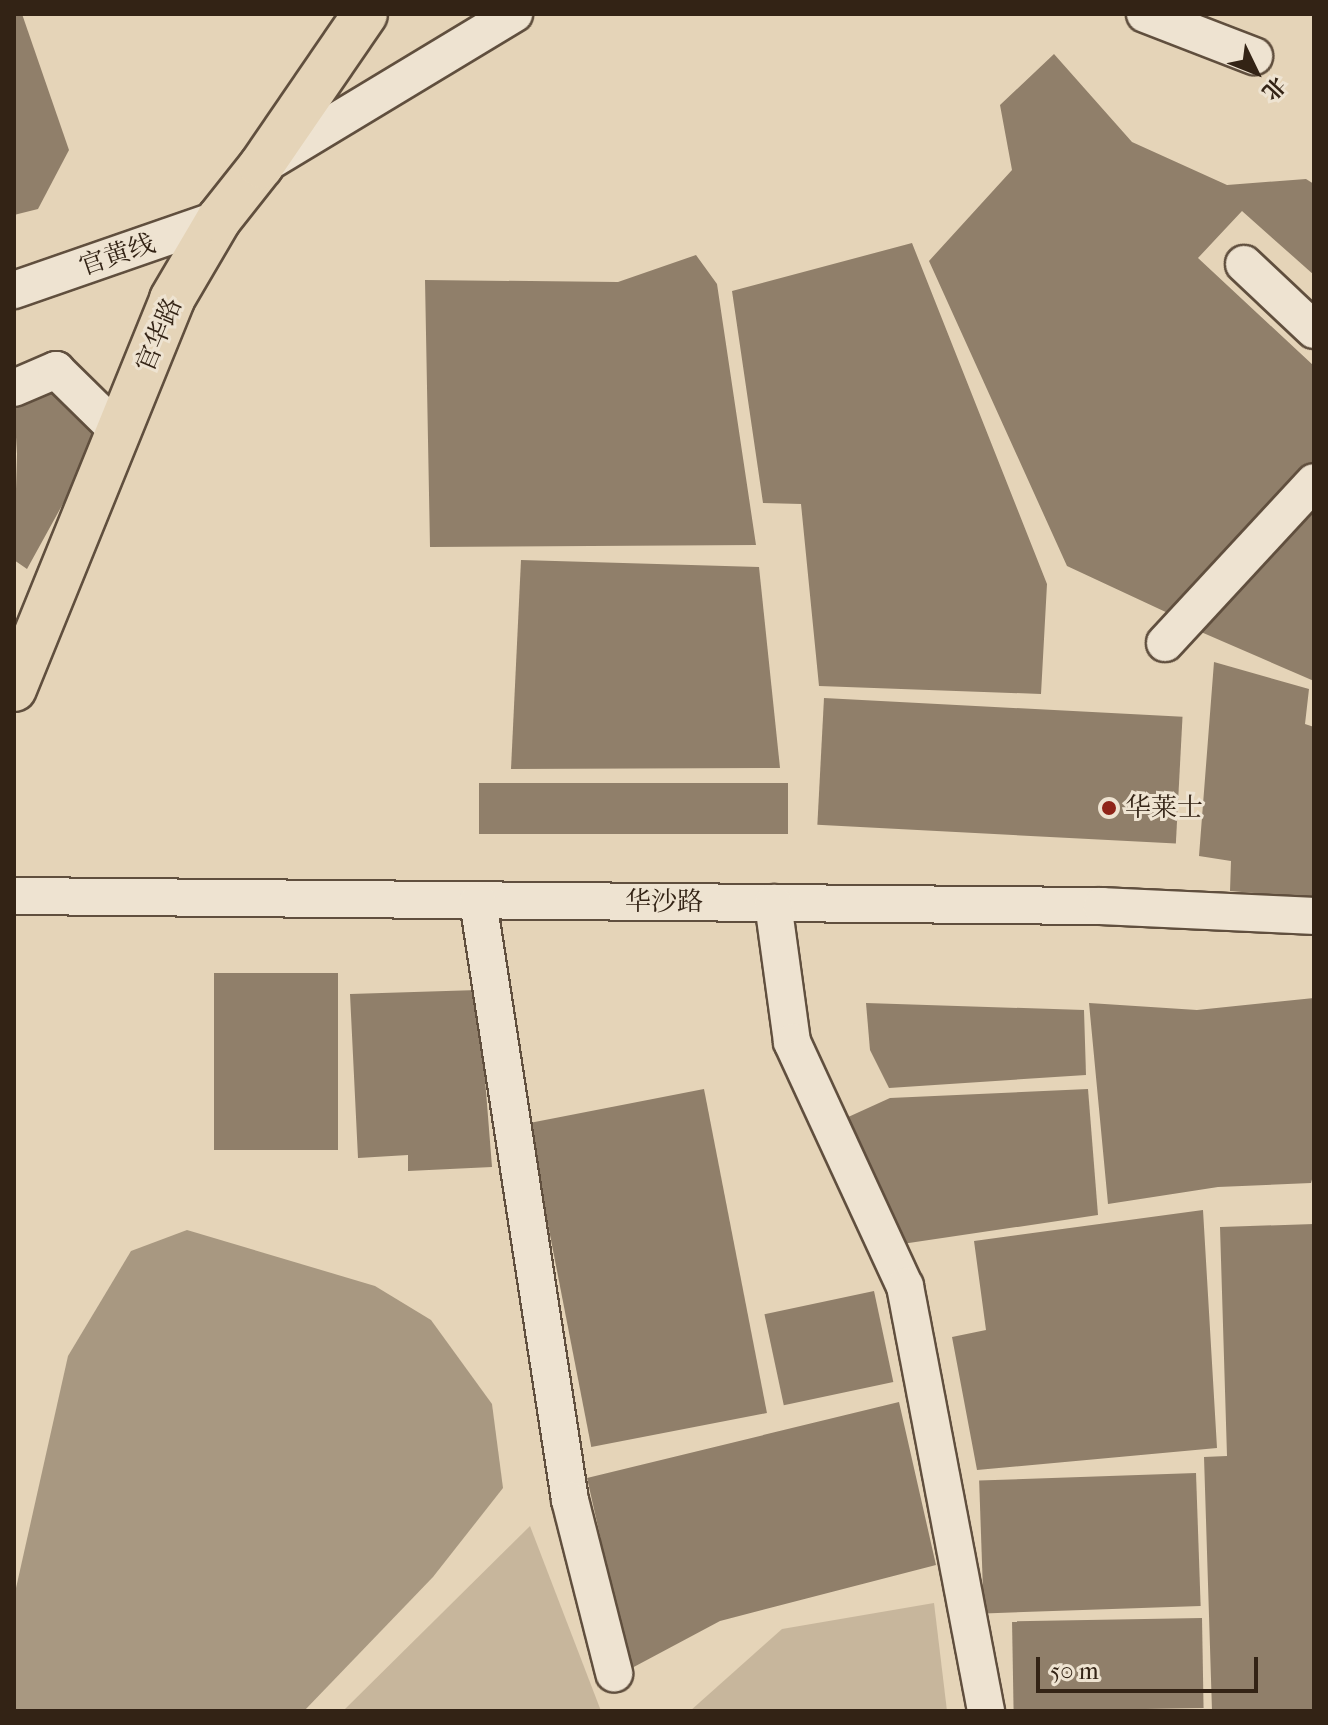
<!DOCTYPE html>
<meta charset="utf-8">
<style>
body{margin:0}
#map{position:relative;width:1328px;height:1725px;overflow:hidden;background:#e5d4b8;font-family:"IM FELL French Canon","Noto Serif SC",serif}
div>[style]{position:absolute}
[style*='--x']{left:calc(var(--x)*1px);top:calc(var(--y)*1px);width:calc(var(--w)*1px);rotate:calc(var(--a)*1deg)}
.green>*{inset:0;background:#c7b69c}
.water>*{inset:0;background:#a89881}
.building>*{inset:0;background:#907f6a;transform-origin:0 0}
.roads{filter:drop-shadow(2px 0 #604f3e) drop-shadow(-2px 0 #604f3e) drop-shadow(0 2px #604f3e) drop-shadow(0 -2px #604f3e)}
.minor>*{height:36px;margin:-18px;padding:0 18px;transform-origin:18px;border-radius:18px;background:#eee3d1}
.major>*{height:44px;margin:-22px;padding:0 22px;transform-origin:22px;border-radius:22px;background:#e5d4b8}
.dots>*{width:22px;height:22px;translate:-50% -50%;box-sizing:border-box;border:4px solid #eee3d1;border-radius:50%}
span{translate:-50% -50%;white-space:nowrap;text-align:center;line-height:1.15;-webkit-text-stroke:6px #eee3d1;paint-order:stroke}
.street-label{font-size:26px;color:#332315}
.poi-label{font-size:26px;color:#332315}
.left{translate:0 -50%;text-align:left}
.frame{position:absolute;inset:0;border:16px solid #332315;pointer-events:none}
.north{position:absolute;left:1216px;top:32px;width:80px;height:80px;-webkit-text-stroke:6px #eee3d1;paint-order:stroke;rotate:133deg;font-size:22px;font-weight:700;line-height:32px;text-align:center;color:#332315}
.north::after{content:'';display:block;margin:auto;width:28px;height:36px;background:#332315;clip-path:polygon(50% 0,100% 100%,50% 72%,0 100%)}
.scale{position:absolute;left:1036px;top:1657px;width:222px;height:36px;box-sizing:border-box;border:4px solid #332315;border-top:0;padding-left:10px;font-size:24px;line-height:28px;white-space:nowrap;color:#332315;-webkit-text-stroke:6px #eee3d1;paint-order:stroke}
</style>
<div id="map">
<div class="green">
<div style="clip-path:polygon(530px 1526px,601px 1711px,343px 1711px)"></div>
<div style="clip-path:polygon(934px 1603px,947px 1711px,690px 1711px,782px 1629px)"></div>
</div>
<div class="water">
<div style="clip-path:polygon(187px 1230px,375px 1286px,431px 1320px,492px 1404px,503px 1488px,433px 1577px,304px 1711px,14px 1711px,14px 1597px,68px 1356px,131px 1251px)"></div>
</div>
<div class="building">
<div style="clip-path:polygon(14px 14px,22px 14px,69px 150px,38px 209px,14px 215px)"></div>
<div style="clip-path:polygon(1054px 54px,1132px 142px,1227px 185px,1306px 179px,1314px 184px,1314px 275px,1242px 211px,1198px 258px,1314px 366px,1314px 461px,1170px 614px,1067px 566px,929px 261px,1012px 170px,1000px 105px)"></div>
<div style="clip-path:polygon(912px 243px,1047px 584px,1041px 694px,819px 686px,801px 504px,763px 503px,732px 291px)"></div>
<div style="clip-path:polygon(696px 255px,717px 284px,756px 545px,430px 547px,425px 280px,618px 282px)"></div>
<div style="clip-path:polygon(55px 387px,103px 431px,27px 569px,14px 560px,17px 454px,14px 403px)"></div>
<div style="clip-path:polygon(1314px 509px,1314px 681px,1201px 632px)"></div>
<div style="clip-path:polygon(521px 560px,759px 567px,780px 768px,511px 769px)"></div>
<div style="clip-path:polygon(1214px 662px,1309px 689px,1305px 724px,1314px 727px,1314px 898px,1230px 891px,1231px 861px,1199px 856px)"></div>
<div style="left:824px;top:698px;width:359px;height:127px;rotate:3deg"></div>
<div style="left:788px;top:783px;width:51px;height:309px;rotate:90deg"></div>
<div style="left:214px;top:973px;width:124px;height:177px"></div>
<div style="clip-path:polygon(478px 990px,492px 1167px,408px 1171px,408px 1155px,358px 1158px,350px 994px)"></div>
<div style="clip-path:polygon(1314px 998px,1314px 1172px,1311px 1183px,1218px 1187px,1108px 1204px,1089px 1003px,1197px 1010px)"></div>
<div style="clip-path:polygon(866px 1003px,1084px 1010px,1086px 1075px,889px 1088px,870px 1050px)"></div>
<div style="left:704px;top:1089px;width:330px;height:179px;rotate:79deg"></div>
<div style="clip-path:polygon(1088px 1089px,1098px 1215px,902px 1244px,846px 1118px,890px 1098px)"></div>
<div style="clip-path:polygon(1203px 1210px,1217px 1448px,977px 1470px,952px 1337px,986px 1330px,974px 1241px)"></div>
<div style="clip-path:polygon(1314px 1224px,1314px 1711px,1212px 1711px,1204px 1457px,1227px 1456px,1220px 1227px)"></div>
<div style="left:874px;top:1291px;width:93px;height:112px;rotate:78deg"></div>
<div style="clip-path:polygon(899px 1402px,936px 1565px,720px 1621px,630px 1669px,587px 1478px)"></div>
<div style="left:1196px;top:1473px;width:133px;height:217px;rotate:88deg"></div>
<div style="left:1202px;top:1618px;width:90px;height:190px;rotate:89deg"></div>
</div>
<div class="roads">
<div class="minor">
<div style="--x:1145;--y:14;--w:117;--a:21.1"></div>
<div style="--x:265;--y:164;--w:291;--a:-31.1"></div>
<div style="--x:1244;--y:264;--w:96;--a:43.3"></div>
<div style="--x:14;--y:290;--w:217;--a:-19.1"></div>
<div style="--x:14;--y:388;--w:46;--a:-23.2"></div>
<div style="--x:56;--y:370;--w:87;--a:44.5"></div>
<div style="--x:1165;--y:643;--w:219;--a:-47.2"></div>
<div style="--x:14;--y:896;--w:1088;--a:0.53"></div>
<div style="--x:1102;--y:906;--w:212;--a:2.7"></div>
<div style="--x:478;--y:901;--w:606;--a:81.27"></div>
<div style="--x:570;--y:1500;--w:179;--a:75.7"></div>
<div style="--x:773;--y:903;--w:140;--a:82.2"></div>
<div style="--x:792;--y:1042;--w:269;--a:65.2"></div>
<div style="--x:905;--y:1286;--w:433;--a:79.2"></div>
</div>
<div class="major">
<div style="--x:14;--y:689;--w:421;--a:-67.9"></div>
<div style="--x:172;--y:299;--w:93;--a:-59.6"></div>
<div style="--x:219;--y:219;--w:68;--a:-51.6"></div>
<div style="--x:261;--y:166;--w:184;--a:-55.6"></div>
</div>
</div>
<div class="dots">
<div style="left:1109px;top:808px;background:#8f2418"></div>
</div>
<div class="street-label">
<span style="left:117px;top:255px;rotate:-19deg">官黄线</span>
<span style="left:159px;top:335px;rotate:-67deg">官华路</span>
<span style="left:664px;top:902px">华沙路</span>
</div>
<div class="poi-label">
<span class="left" style="left:1125px;top:808px">华莱士</span>
</div>
<div class="frame"></div>
<div class="north">北</div>
<div class="scale">50 m</div>
</div>
